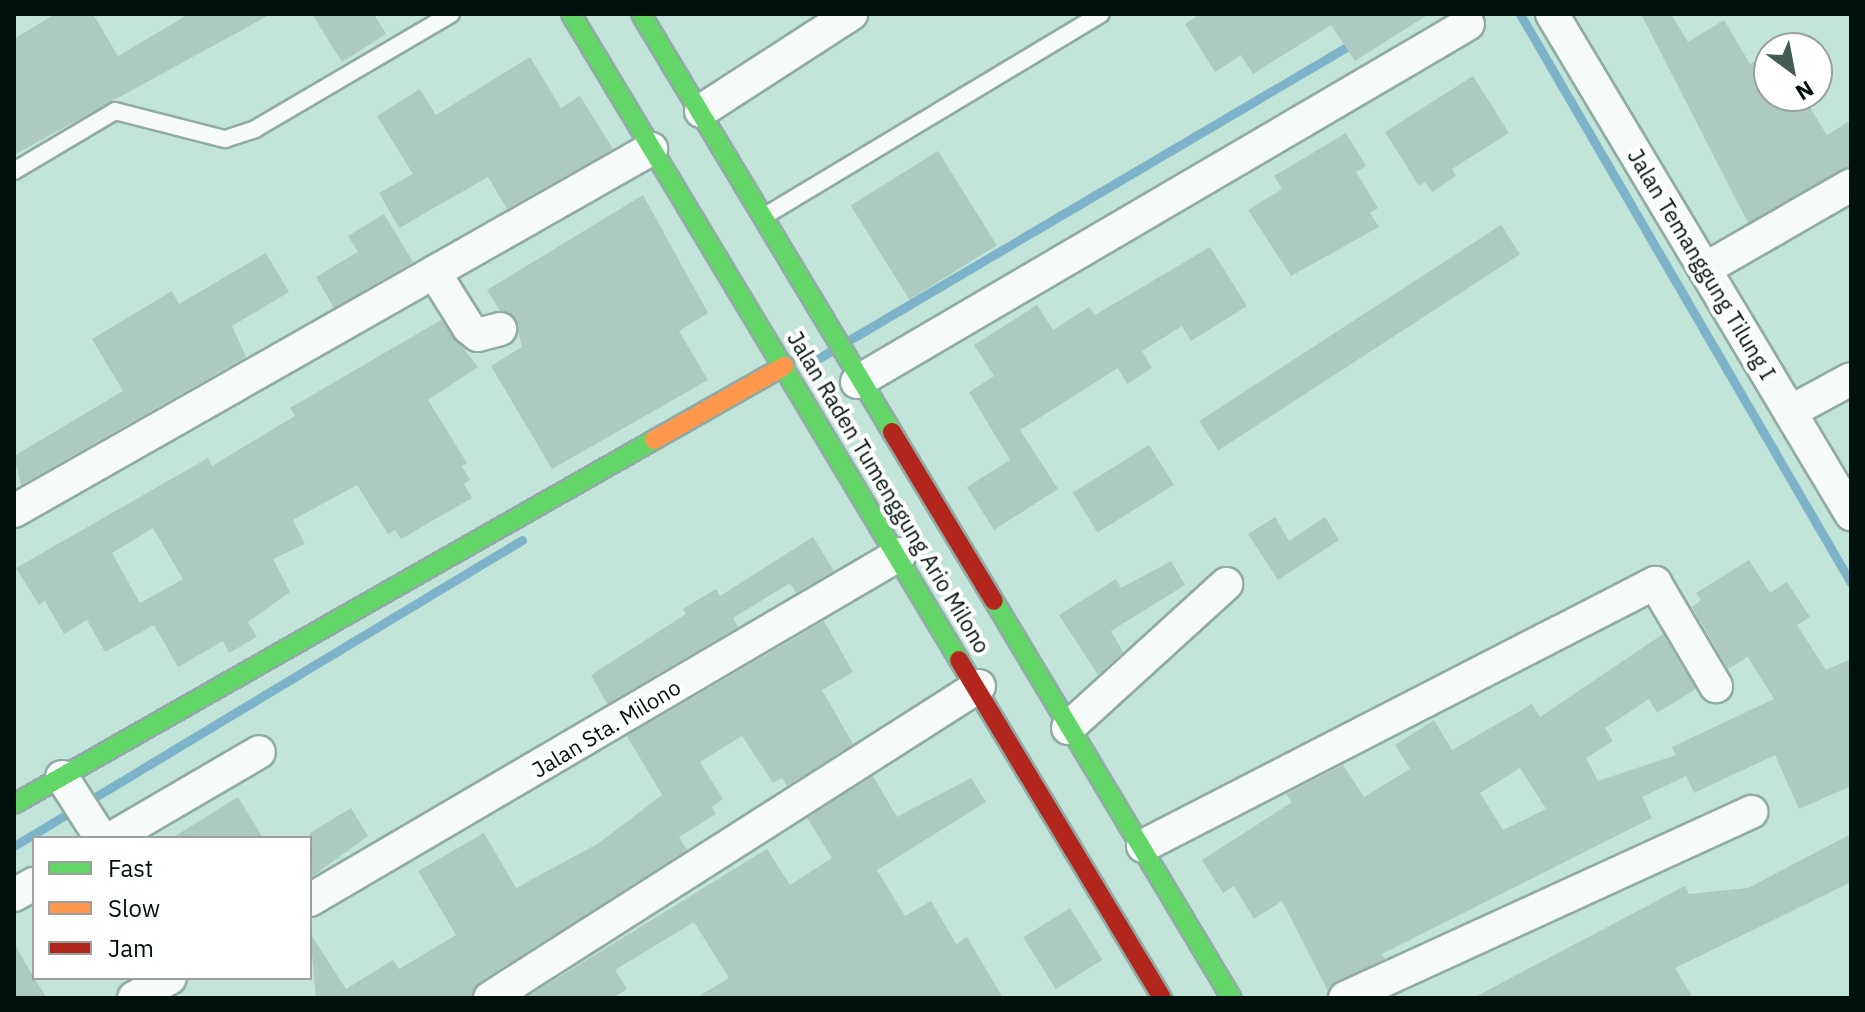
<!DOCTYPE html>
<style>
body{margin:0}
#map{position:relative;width:1865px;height:1012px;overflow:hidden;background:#c2e4d9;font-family:"IBM Plex Sans",sans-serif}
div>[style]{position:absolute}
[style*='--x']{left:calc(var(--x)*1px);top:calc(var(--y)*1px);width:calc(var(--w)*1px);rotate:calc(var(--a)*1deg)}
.stream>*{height:9px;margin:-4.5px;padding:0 4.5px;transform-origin:4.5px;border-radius:4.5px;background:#7db3c8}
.building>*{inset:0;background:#adcac1;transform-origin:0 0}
.roads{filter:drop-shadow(2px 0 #90aba4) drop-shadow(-2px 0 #90aba4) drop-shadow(0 2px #90aba4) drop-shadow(0 -2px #90aba4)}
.lane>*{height:16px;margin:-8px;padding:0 8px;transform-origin:8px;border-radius:8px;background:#f6fbf9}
.street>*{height:32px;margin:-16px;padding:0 16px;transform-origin:16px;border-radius:16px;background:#f6fbf9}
.fast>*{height:18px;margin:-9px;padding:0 9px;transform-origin:9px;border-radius:9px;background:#63d668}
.slow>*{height:18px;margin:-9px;padding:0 9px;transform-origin:9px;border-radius:9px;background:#ff974d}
.jam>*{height:18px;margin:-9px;padding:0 9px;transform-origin:9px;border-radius:9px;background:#b3261e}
span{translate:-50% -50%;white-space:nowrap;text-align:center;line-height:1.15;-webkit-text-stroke:8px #fff;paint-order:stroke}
.street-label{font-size:22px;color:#00120c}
.frame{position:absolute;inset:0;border:16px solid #00120c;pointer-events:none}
.legend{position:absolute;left:32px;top:836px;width:280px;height:144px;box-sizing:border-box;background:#fff;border:2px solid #99a09e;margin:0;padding:10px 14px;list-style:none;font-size:24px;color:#00120c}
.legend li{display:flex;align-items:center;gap:16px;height:40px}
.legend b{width:40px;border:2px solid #99a09e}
.north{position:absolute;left:1753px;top:32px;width:80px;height:80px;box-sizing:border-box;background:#fff;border:2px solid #99a09e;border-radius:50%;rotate:148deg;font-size:22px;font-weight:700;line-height:32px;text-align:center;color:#00120c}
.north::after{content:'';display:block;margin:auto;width:28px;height:36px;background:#445c54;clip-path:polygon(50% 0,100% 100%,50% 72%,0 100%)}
</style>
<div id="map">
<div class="stream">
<div style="--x:1520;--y:14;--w:658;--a:59.81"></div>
<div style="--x:851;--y:339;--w:585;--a:-30.51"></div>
<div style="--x:807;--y:365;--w:28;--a:-30"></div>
<div style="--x:14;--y:846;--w:593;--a:-31.06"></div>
</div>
<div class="building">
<div style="clip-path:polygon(55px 14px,93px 14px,118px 56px,189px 14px,271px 14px,14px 155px,14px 39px)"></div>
<div style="clip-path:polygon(312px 14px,374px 14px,386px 34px,342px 62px)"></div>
<div style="clip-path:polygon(1200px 14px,1429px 14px,1355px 61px,1331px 25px,1253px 74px,1241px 55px,1215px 72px,1185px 24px)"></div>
<div style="clip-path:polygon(1641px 14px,1671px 14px,1688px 42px,1724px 20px,1750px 64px,1760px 58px,1769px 73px,1769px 96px,1803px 96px,1827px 135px,1851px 120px,1851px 166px,1748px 223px)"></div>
<div style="clip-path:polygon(530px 57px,561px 108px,580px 96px,613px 149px,507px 209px,488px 177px,399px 228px,379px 193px,413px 174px,377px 116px,420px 89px,436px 115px)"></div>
<div style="clip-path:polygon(1473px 76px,1509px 133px,1452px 169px,1456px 176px,1432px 192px,1425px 182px,1419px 186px,1385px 132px)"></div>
<div style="clip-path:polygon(1346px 133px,1366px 166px,1356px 172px,1378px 208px,1370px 213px,1379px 227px,1291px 276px,1248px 210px,1282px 189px,1274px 176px)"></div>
<div style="left:938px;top:151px;width:111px;height:103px;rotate:58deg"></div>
<div style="clip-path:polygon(643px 195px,708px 313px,679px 331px,708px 380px,552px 469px,491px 366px,522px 347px,514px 316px,500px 311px,487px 290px)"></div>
<div style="clip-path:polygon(384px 214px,413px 262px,334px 308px,316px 277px,358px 252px,348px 236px)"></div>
<div style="left:1501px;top:225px;width:35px;height:360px;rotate:57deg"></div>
<div style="clip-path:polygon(1210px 247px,1247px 306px,1191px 341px,1182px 326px,1142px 351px,1152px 368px,1127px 384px,1118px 368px,1020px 430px,1058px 489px,994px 530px,967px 487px,1010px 460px,969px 392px,994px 376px,974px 345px,1037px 305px,1053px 330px,1089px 307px,1095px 315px)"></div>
<div style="clip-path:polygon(266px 253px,289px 292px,232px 326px,246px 357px,21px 485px,14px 456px,123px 391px,92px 339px,172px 291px,179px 304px)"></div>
<div style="clip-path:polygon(evenodd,441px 320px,478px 367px,428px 400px,467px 463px,462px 466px,470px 480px,464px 484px,472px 498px,401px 539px,395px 530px,388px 534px,357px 485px,293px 520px,305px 544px,273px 559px,290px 592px,248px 622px,257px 637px,229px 653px,223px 641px,178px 667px,154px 625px,105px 652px,87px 620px,64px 634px,45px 601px,39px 605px,16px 568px,208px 458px,212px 466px,295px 416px,290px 408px,441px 320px,153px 528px,183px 579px,140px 603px,112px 553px,153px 528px)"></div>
<div style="left:1149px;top:445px;width:47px;height:90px;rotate:58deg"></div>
<div style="clip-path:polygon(1275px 517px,1289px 541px,1325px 517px,1339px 540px,1278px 580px,1248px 534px)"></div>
<div style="clip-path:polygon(813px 537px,834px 571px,796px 593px,790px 583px,733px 618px,738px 627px,607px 704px,591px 675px,686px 614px,683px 609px,716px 589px,720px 596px)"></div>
<div style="clip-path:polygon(evenodd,1749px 560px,1770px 593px,1787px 582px,1810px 617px,1797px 625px,1826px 670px,1851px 659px,1851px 786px,1799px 809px,1775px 755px,1694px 793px,1686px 776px,1642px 797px,1652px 818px,1382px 954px,1385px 959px,1328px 991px,1282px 901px,1254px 919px,1234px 886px,1223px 893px,1202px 860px,1292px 802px,1286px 794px,1343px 765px,1364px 797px,1410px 769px,1395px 745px,1434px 720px,1452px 750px,1532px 704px,1540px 717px,1663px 634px,1696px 689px,1657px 713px,1649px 699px,1605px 728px,1613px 741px,1586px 758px,1598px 781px,1676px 755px,1672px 747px,1774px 699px,1748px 657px,1728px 669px,1692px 607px,1701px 600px,1696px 593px,1749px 560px,1520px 768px,1546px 809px,1503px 830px,1480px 793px,1520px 768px)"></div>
<div style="clip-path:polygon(1171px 561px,1185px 585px,1111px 631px,1123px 652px,1098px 675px,1059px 615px,1116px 579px,1121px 588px)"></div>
<div style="clip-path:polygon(824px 621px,853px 672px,822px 690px,853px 744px,787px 786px,782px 778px,773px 783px,742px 736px,700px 762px,723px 799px,712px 807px,716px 814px,679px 837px,687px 850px,480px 982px,471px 998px,316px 998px,310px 933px,346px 989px,393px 960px,399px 969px,456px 935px,418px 871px,484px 833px,516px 888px,599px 843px,662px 795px,627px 736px)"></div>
<div style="clip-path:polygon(873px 776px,897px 817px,971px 778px,986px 802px,877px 870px,905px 916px,931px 901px,956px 944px,967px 937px,1003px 998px,696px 998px,729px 978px,694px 922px,615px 970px,627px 989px,613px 998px,525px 998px,767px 849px,790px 885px,832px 858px,807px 818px)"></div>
<div style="clip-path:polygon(238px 797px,263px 838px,172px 838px)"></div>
<div style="clip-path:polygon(351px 808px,368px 836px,310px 878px,310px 833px)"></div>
<div style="clip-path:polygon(1851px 834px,1851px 882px,1675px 968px,1693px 998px,1473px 998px,1685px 886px,1689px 894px,1748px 888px)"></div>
<div style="left:1070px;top:908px;width:61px;height:55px;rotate:58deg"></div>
<div style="clip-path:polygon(14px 943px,34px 978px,47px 998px,14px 998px)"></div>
</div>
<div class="roads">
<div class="lane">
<div style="--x:14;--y:171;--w:117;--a:-30.7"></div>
<div style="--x:115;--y:111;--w:114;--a:14.3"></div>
<div style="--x:225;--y:139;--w:32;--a:-18"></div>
<div style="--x:255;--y:129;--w:227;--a:-30.4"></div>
<div style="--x:763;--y:217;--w:394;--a:-31"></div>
</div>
<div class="street">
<div style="--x:1552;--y:14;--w:583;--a:59.12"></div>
<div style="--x:701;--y:111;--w:179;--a:-32.9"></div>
<div style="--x:1705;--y:269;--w:168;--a:-29.9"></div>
<div style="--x:434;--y:272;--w:66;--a:58"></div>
<div style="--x:469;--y:328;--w:11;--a:38"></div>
<div style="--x:478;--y:335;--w:23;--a:-15"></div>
<div style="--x:857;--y:382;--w:708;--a:-30.37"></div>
<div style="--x:1790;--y:412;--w:69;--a:-28.4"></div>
<div style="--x:14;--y:511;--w:733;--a:-29.61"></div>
<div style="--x:1068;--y:728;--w:214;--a:-42.3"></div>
<div style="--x:62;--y:777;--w:72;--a:57.4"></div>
<div style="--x:112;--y:838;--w:170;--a:-30.3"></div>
<div style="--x:1143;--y:846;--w:576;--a:-27.19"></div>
<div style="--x:1655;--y:583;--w:120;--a:59.4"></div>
<div style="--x:14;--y:895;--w:23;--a:-29"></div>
<div style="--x:310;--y:900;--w:684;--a:-30.39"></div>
<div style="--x:134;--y:998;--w:41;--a:-29.1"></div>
<div style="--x:490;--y:998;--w:580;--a:-32.54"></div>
<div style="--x:1345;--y:998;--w:447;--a:-24.6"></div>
</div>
<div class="fast">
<div style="--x:571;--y:14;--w:754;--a:59.01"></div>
<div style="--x:641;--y:14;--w:488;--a:59"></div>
<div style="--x:994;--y:601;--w:463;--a:59.1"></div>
<div style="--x:14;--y:804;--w:736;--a:-29.63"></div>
</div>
<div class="slow">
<div style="--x:654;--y:440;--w:150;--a:-29.6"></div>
</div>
<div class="jam">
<div style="--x:892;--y:432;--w:197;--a:58.9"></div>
<div style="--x:959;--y:660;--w:394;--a:59"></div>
</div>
</div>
<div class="street-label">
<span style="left:1702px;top:264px;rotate:59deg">Jalan Temanggung Tilung I</span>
<span style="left:889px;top:492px;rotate:59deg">Jalan Raden Tumenggung Ario Milono</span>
<span style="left:606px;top:728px;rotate:-31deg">Jalan Sta. Milono</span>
</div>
<div class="frame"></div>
<ul class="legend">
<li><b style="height:10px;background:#63d668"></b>Fast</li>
<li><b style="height:10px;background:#ff974d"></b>Slow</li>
<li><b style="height:10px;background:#b3261e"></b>Jam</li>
</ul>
<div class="north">N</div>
</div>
